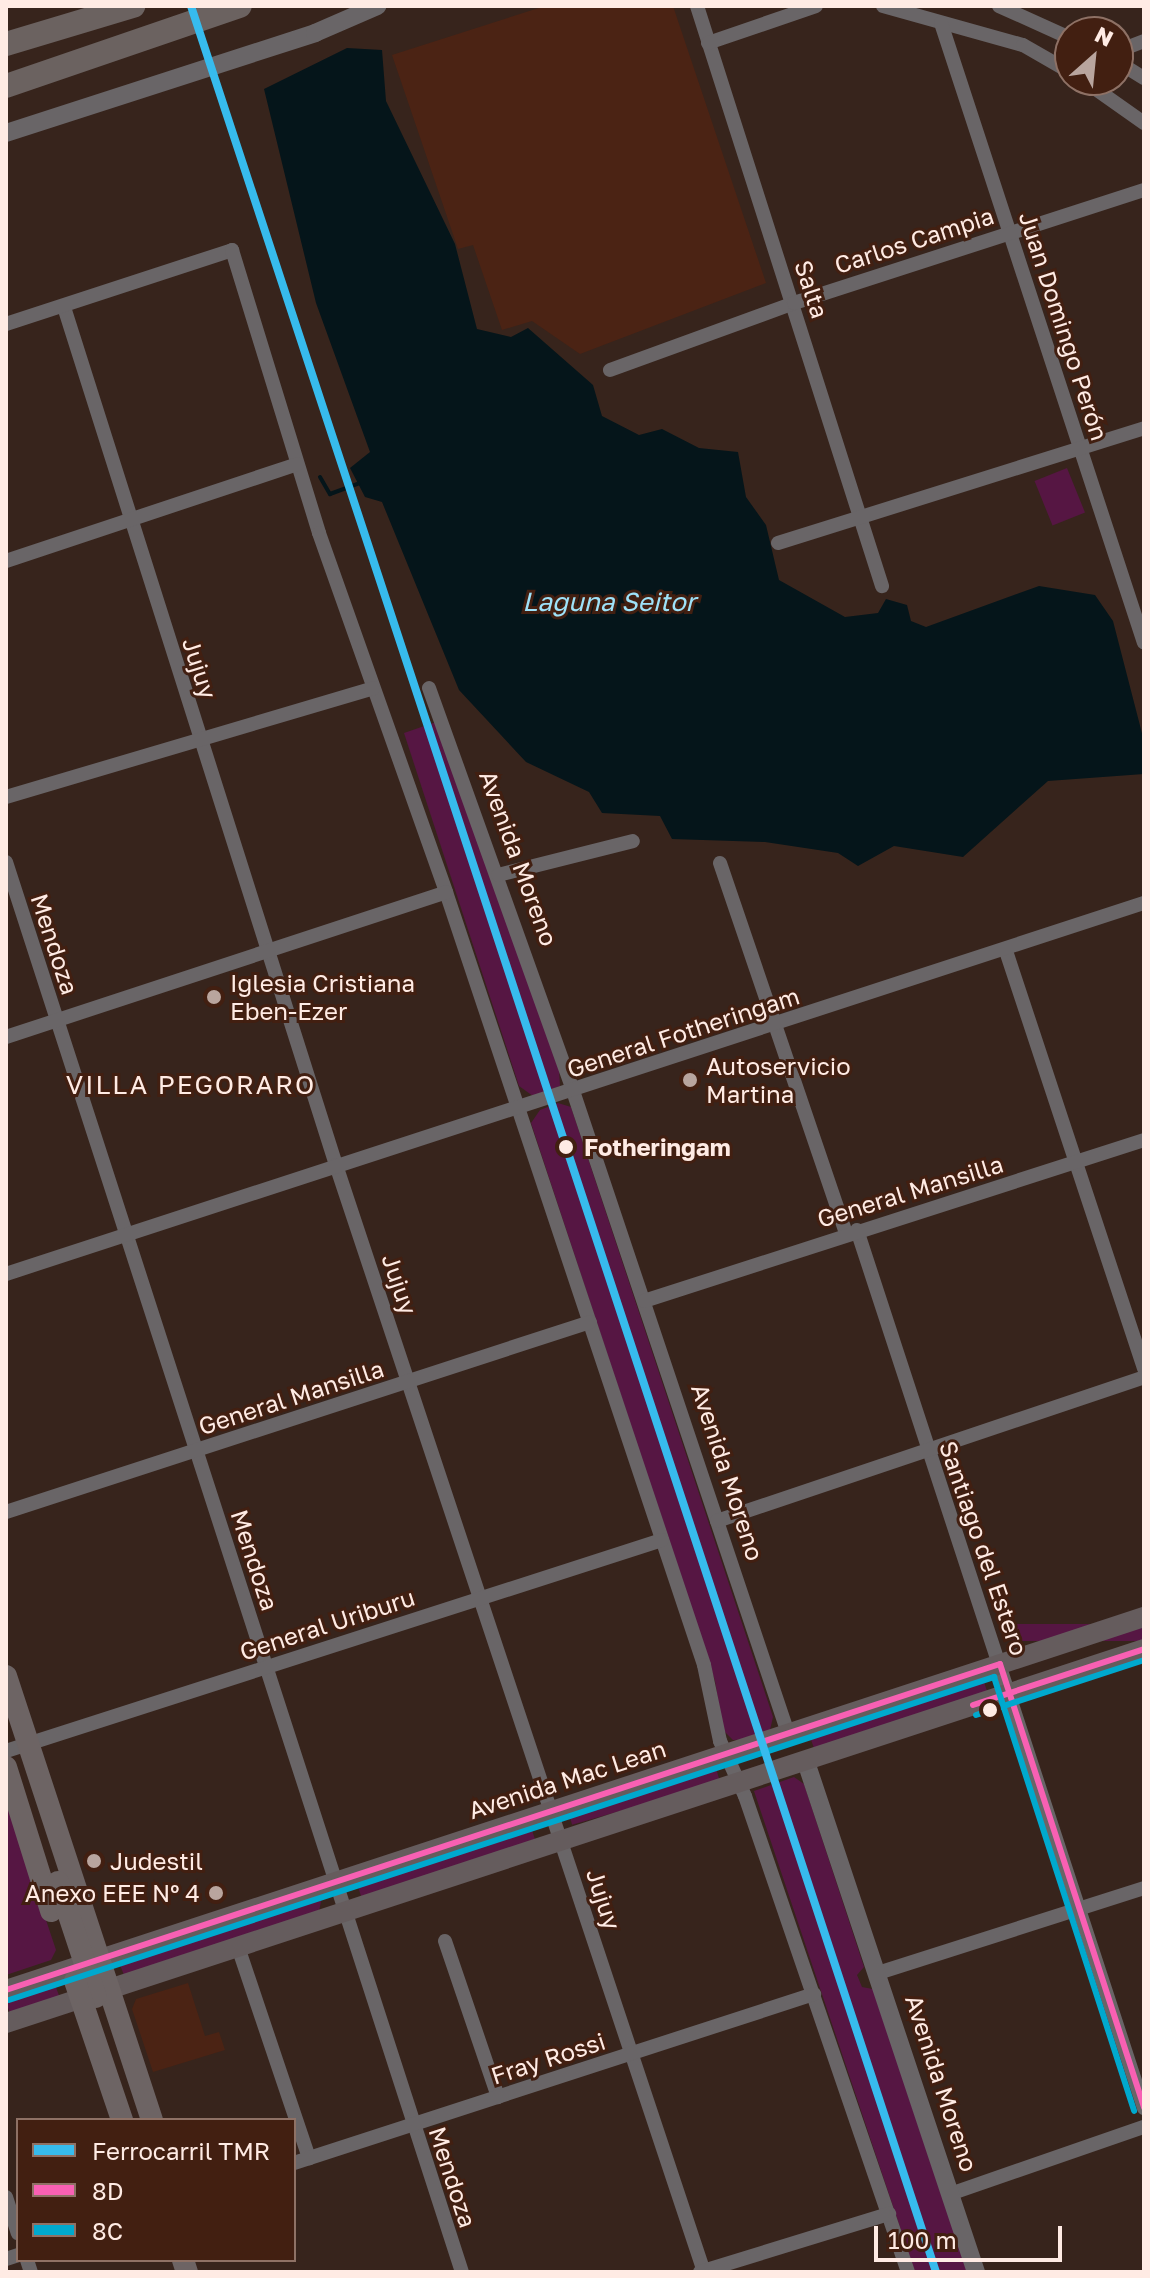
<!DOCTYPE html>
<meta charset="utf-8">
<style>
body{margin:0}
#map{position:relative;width:1150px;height:2278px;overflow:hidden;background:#37241c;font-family:"Golos Text",sans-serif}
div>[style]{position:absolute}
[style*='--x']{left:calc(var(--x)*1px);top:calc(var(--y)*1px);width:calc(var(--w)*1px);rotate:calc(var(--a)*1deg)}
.built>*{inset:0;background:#4b2314}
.green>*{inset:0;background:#561643;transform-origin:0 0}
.water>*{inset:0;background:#05151a}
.stream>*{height:4px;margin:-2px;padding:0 2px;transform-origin:2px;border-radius:2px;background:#05151a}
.minor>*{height:14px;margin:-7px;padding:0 7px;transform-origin:7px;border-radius:7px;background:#696567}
.tertiary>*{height:18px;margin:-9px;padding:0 9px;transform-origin:9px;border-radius:9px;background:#696567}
.secondary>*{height:20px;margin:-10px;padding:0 10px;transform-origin:10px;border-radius:10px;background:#655c5d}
.primary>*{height:22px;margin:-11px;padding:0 11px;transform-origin:11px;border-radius:11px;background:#6d6464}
.trunk>*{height:24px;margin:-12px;padding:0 12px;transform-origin:12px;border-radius:12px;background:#6b6260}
.bus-1>*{height:6px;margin:-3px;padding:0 3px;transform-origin:3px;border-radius:3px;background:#f860b3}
.bus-2>*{height:6px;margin:-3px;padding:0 3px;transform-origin:3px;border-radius:3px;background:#00a9ce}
.rail-1>*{height:8px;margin:-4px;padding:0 4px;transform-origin:4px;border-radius:4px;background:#37bbed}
.dots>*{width:22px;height:22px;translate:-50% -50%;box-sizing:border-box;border:4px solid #421f11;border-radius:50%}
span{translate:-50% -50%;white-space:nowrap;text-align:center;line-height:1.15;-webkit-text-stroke:6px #421f11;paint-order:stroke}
.street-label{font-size:24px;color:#ffebe4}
.poi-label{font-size:24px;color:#ffebe4}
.left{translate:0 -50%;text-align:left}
.right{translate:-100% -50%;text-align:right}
.stop-label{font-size:24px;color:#ffebe4;font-weight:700}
.water-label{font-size:26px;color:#9ee2f9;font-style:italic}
.neighbourhood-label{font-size:26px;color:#ffebe4;letter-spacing:2px}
.frame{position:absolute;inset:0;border:8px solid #ffebe4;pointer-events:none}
.legend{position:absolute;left:16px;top:2118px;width:280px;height:144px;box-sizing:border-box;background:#421f11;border:2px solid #8e7165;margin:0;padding:10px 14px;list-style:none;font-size:24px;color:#ffebe4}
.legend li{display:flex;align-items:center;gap:16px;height:40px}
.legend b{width:40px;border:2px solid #8e7165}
.north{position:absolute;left:1054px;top:16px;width:80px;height:80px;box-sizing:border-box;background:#421f11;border:2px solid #8e7165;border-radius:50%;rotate:27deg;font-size:22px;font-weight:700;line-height:32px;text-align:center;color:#ffebe4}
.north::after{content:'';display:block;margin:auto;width:28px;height:36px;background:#b9a59e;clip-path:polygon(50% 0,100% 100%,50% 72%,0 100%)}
.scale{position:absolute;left:874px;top:2226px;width:188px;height:36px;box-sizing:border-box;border:4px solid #ffebe4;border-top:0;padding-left:10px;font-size:24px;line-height:28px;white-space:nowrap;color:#ffebe4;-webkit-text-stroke:6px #421f11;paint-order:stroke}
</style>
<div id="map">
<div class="built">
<div style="clip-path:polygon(545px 6px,673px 6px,766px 283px,580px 354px,532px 321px,502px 330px,473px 245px,458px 249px,392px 55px)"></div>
<div style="clip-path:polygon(188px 1983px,205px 2036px,219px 2032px,225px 2050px,153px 2072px,132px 2009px,136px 1999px)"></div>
</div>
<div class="green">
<div style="left:1067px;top:468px;width:48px;height:35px;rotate:68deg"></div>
<div style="clip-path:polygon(436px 722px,559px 1070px,560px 1086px,533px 1096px,519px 1086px,404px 733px)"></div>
<div style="clip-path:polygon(558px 1103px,571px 1107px,773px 1717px,770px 1730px,751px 1739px,733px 1740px,723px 1730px,715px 1681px,531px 1123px,540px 1110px)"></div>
<div style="left:1144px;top:1624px;width:17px;height:132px;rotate:90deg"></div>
<div style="clip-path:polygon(983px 1679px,987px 1691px,815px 1751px,810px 1737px)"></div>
<div style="left:716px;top:1768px;width:15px;height:154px;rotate:74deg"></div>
<div style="clip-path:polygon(794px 1777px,804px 1784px,864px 1967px,857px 1975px,862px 1987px,878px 1990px,967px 2272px,915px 2272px,754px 1791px)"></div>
<div style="clip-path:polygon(6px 1800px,56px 1950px,51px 1960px,6px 1975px)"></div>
<div style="left:531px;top:1827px;width:16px;height:183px;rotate:72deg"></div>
<div style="clip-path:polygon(312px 1896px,322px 1897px,319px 1911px,124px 1975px,118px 1960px)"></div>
<div style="left:55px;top:1985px;width:14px;height:52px;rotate:69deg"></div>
</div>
<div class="water">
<div style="clip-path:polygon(347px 48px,382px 50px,386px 101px,455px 244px,477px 329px,511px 337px,528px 328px,593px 385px,602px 416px,639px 435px,662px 429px,699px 448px,738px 452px,746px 497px,766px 525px,779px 580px,845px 617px,878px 613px,886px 599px,907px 605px,911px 621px,926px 627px,1039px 586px,1095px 595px,1113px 621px,1144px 741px,1144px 774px,1048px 781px,963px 857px,894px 846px,858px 866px,838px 853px,765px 842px,672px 839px,660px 816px,602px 813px,589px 792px,526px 762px,459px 690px,382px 502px,365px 497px,350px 468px,370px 452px,316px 303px,264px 89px)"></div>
</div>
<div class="stream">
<div style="--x:320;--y:477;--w:20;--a:60"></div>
<div style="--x:330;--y:494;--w:30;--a:-20"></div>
</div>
<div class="minor">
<div style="--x:697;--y:6;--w:609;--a:72.31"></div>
<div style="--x:883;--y:6;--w:145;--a:15.6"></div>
<div style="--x:1023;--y:45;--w:54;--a:29.9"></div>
<div style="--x:999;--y:6;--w:78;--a:24.3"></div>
<div style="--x:941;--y:23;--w:652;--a:71.87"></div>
<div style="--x:708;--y:43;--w:114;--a:-18.9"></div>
<div style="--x:1118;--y:51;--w:28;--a:-21"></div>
<div style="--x:1118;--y:62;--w:31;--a:32"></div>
<div style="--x:1083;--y:80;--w:75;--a:35.2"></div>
<div style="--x:64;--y:307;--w:900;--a:72.41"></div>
<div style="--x:336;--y:1165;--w:1167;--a:71.61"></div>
<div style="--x:6;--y:324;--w:238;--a:-18.1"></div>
<div style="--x:232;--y:250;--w:296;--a:72.9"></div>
<div style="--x:319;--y:533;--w:381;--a:70.5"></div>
<div style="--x:446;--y:892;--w:815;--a:71.54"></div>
<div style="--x:704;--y:1665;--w:78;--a:78.1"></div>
<div style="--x:720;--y:1741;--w:60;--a:65.6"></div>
<div style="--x:745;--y:1796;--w:503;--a:71.1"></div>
<div style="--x:610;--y:370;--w:196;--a:-20"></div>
<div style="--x:794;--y:303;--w:368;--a:-17.9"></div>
<div style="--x:778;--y:543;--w:384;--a:-17.4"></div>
<div style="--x:6;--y:561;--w:307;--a:-18.4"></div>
<div style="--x:429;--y:688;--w:428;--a:70.3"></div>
<div style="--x:573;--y:1091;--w:680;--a:71.49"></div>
<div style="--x:6;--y:797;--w:383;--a:-16.5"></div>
<div style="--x:6;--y:862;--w:1482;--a:72.08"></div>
<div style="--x:720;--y:863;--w:391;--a:71.2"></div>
<div style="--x:498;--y:875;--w:139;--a:-14.1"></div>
<div style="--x:1006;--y:951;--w:440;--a:71.7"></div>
<div style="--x:6;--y:1037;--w:463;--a:-18.2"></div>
<div style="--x:857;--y:1230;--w:924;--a:71.9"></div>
<div style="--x:6;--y:1274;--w:1197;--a:-18.06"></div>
<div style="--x:644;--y:1301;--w:525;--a:-17.85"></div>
<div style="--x:6;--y:1512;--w:614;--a:-18.02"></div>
<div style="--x:717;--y:1521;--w:451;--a:-18.6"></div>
<div style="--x:6;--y:1751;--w:689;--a:-17.83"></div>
<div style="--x:445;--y:1941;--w:165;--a:71.2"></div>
<div style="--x:238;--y:1947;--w:223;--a:71.4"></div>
<div style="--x:878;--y:1973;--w:279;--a:-17.7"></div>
<div style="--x:294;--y:2163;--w:547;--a:-18"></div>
<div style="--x:950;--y:2194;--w:205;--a:-19.1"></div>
<div style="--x:6;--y:2197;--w:38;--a:72"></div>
<div style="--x:6;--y:2259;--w:13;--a:-18"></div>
<div style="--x:27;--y:2260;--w:13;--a:72"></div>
<div style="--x:700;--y:2272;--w:198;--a:-17.1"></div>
</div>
<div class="tertiary">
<div style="--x:6;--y:133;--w:325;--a:-17.9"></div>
<div style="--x:315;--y:33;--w:68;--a:-23.5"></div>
<div style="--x:806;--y:1762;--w:538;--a:71.57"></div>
</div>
<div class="secondary">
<div style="--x:6;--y:1990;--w:1198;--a:-18.15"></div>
<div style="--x:6;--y:2023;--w:1198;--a:-18.19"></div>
</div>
<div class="primary">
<div style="--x:6;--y:1676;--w:467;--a:71.8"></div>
<div style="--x:6;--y:1767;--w:151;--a:72.6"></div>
<div style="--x:58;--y:1882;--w:121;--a:71.7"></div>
<div style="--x:75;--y:1981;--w:147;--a:71.3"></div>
<div style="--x:183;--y:2260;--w:13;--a:72"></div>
</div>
<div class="trunk">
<div style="--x:6;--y:44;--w:133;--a:-16.7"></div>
<div style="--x:6;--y:86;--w:247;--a:-18.9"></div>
</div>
<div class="bus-1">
<div style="--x:973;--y:1705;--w:180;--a:-18.1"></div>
<div style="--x:6;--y:1990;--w:1046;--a:-18.16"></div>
<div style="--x:1000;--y:1664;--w:467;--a:72"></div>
</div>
<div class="bus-2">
<div style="--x:976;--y:1715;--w:177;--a:-18.1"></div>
<div style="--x:9;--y:2000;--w:1037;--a:-18.16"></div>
<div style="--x:994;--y:1677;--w:456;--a:72.1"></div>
</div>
<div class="rail-1">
<div style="--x:191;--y:6;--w:2385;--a:71.8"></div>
</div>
<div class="dots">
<div style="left:214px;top:997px;background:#b9a59e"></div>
<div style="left:690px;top:1080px;background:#b9a59e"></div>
<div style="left:566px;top:1147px;background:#ffebe4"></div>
<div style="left:990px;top:1710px;background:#ffebe4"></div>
<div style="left:94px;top:1861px;background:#b9a59e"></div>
<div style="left:216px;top:1893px;background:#b9a59e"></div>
</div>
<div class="street-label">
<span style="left:914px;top:240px;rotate:-18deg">Carlos Campia</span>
<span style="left:812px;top:289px;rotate:72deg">Salta</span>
<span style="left:1064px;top:326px;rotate:72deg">Juan Domingo Perón</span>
<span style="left:200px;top:668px;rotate:72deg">Jujuy</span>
<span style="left:519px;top:858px;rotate:70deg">Avenida Moreno</span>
<span style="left:55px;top:944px;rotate:72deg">Mendoza</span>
<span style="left:683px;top:1032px;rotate:-18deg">General Fotheringam</span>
<span style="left:910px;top:1191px;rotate:-17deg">General Mansilla</span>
<span style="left:400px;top:1284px;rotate:71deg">Jujuy</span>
<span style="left:291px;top:1397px;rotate:-18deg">General Mansilla</span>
<span style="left:728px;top:1472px;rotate:72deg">Avenida Moreno</span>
<span style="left:984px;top:1548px;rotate:71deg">Santiago del Estero</span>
<span style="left:255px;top:1560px;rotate:72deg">Mendoza</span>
<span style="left:327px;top:1624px;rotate:-18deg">General Uriburu</span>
<span style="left:567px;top:1779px;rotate:-18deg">Avenida Mac Lean</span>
<span style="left:604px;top:1899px;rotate:72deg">Jujuy</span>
<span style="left:548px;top:2058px;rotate:-18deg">Fray Rossi</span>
<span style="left:942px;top:2083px;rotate:72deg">Avenida Moreno</span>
<span style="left:453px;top:2177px;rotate:72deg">Mendoza</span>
</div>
<div class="poi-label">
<span class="left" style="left:230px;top:997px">Iglesia Cristiana<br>Eben-Ezer</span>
<span class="left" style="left:706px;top:1080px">Autoservicio<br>Martina</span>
<span class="left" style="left:110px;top:1861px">Judestil</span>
<span class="right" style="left:200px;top:1893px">Anexo EEE Nº 4</span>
</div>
<div class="stop-label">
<span class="left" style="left:584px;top:1147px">Fotheringam</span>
</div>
<div class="water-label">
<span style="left:609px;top:602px">Laguna Seitor</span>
</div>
<div class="neighbourhood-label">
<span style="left:191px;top:1085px">VILLA PEGORARO</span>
</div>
<div class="frame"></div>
<ul class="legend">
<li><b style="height:10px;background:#37bbed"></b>Ferrocarril TMR</li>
<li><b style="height:10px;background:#f860b3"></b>8D</li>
<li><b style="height:10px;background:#00a9ce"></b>8C</li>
</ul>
<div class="north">N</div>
<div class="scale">100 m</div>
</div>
